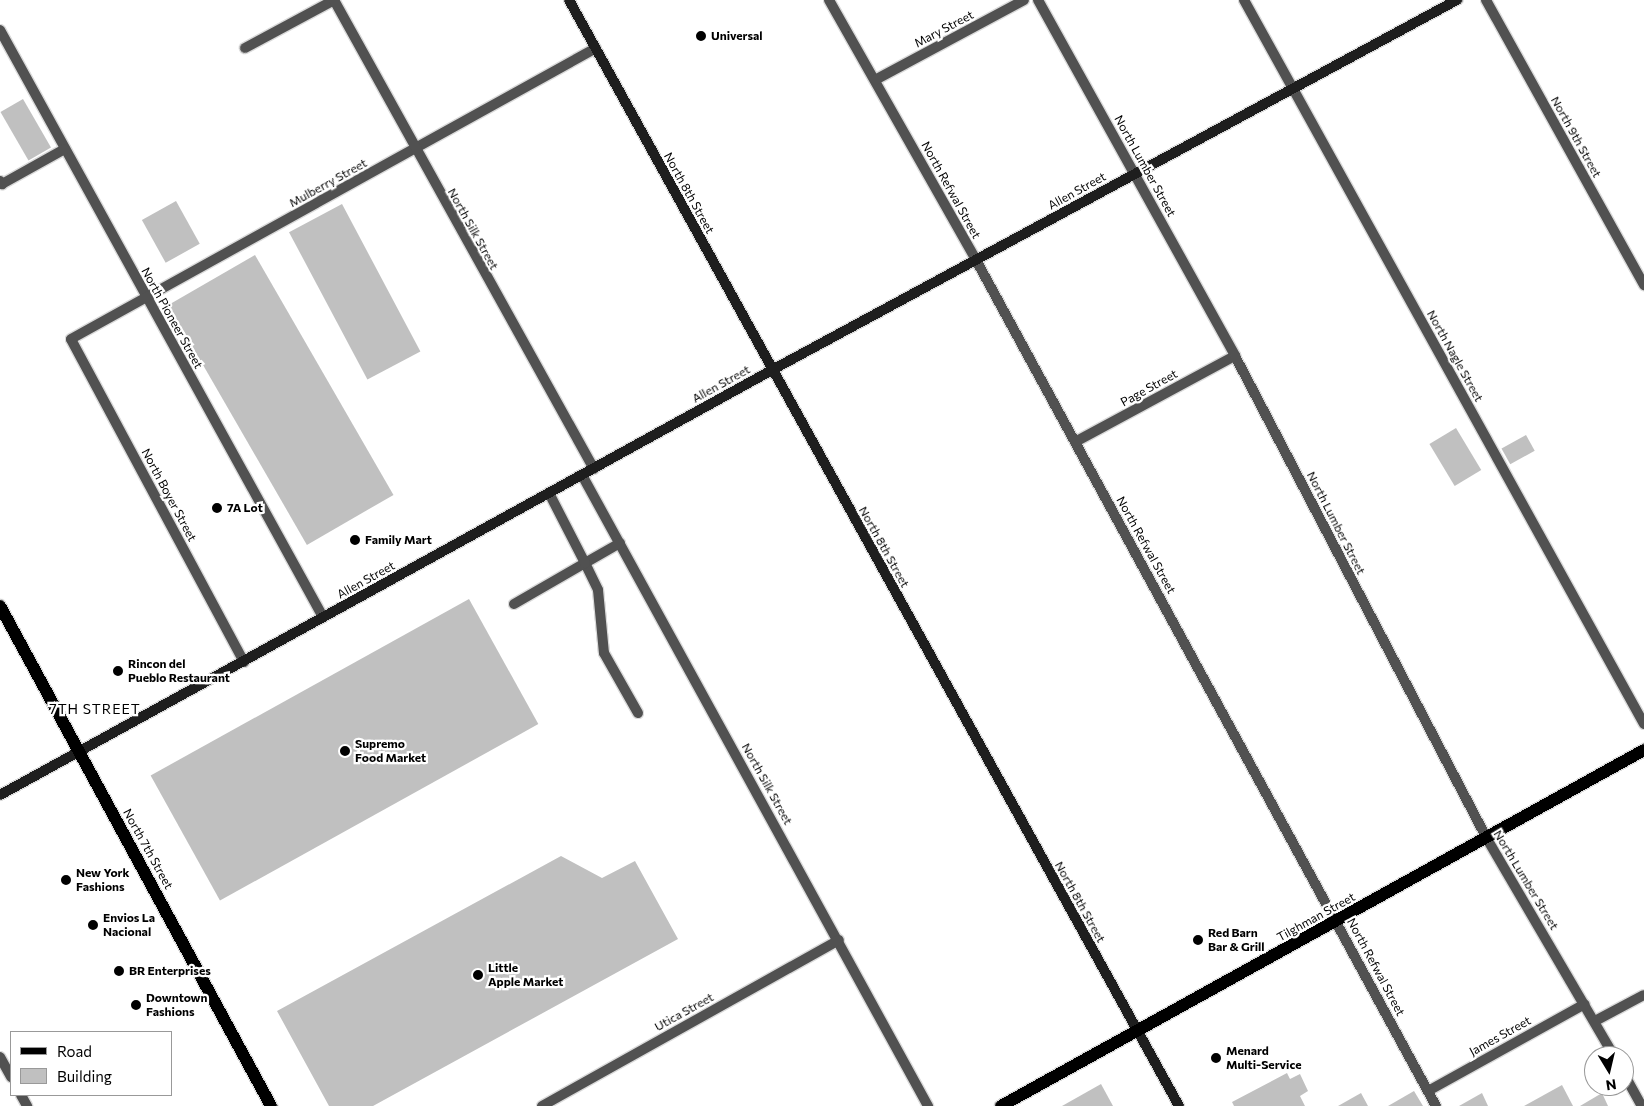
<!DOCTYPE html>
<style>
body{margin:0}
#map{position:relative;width:1644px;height:1106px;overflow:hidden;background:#fff;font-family:Commissioner,sans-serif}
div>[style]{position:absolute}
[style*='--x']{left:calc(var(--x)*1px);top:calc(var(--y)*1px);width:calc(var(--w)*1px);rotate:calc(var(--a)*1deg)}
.building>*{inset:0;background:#c0c0c0;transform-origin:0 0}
.roads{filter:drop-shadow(1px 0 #dbdbdb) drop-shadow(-1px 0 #dbdbdb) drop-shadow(0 1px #dbdbdb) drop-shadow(0 -1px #dbdbdb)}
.lane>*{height:10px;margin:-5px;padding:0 5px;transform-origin:5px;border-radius:5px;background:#515151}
.street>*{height:10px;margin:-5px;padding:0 5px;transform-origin:5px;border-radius:5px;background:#515151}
.secondary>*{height:10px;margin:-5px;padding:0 5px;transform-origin:5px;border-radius:5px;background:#1e1e1e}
.primary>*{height:12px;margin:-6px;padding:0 6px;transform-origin:6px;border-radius:6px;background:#000}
.dots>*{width:14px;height:14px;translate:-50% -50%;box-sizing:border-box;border:2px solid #fff;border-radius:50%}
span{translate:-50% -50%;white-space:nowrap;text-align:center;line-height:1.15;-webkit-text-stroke:4.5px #fff;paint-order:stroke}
.street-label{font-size:12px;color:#000}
.poi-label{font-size:12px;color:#000;font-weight:700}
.left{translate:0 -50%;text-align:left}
.neighbourhood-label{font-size:14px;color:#000;letter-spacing:1px}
.legend{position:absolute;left:10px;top:1031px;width:162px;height:65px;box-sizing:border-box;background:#fff;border:1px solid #999;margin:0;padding:6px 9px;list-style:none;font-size:15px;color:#000}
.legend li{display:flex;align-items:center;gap:10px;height:25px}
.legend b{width:25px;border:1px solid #999}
.north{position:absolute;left:1584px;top:1046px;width:50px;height:50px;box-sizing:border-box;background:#fff;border:1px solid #999;border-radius:50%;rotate:171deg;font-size:14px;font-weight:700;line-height:20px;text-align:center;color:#000}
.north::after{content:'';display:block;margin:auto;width:18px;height:22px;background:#000;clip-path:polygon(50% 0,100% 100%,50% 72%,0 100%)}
</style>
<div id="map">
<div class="building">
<div style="left:23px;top:99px;width:56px;height:26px;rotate:60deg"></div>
<div style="left:176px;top:201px;width:49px;height:39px;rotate:61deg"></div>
<div style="left:342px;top:204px;width:167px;height:60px;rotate:62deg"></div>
<div style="left:255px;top:255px;width:277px;height:100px;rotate:60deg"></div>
<div style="left:1456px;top:428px;width:49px;height:31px;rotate:59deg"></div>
<div style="left:1526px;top:435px;width:18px;height:28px;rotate:61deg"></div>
<div style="left:469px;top:599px;width:143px;height:364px;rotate:61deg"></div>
<div style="clip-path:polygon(561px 856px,602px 878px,635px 861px,678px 939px,373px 1106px,329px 1106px,277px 1011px)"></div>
<div style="clip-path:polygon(1287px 1073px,1290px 1079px,1300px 1074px,1308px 1091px,1300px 1096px,1305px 1106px,1234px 1106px,1232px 1102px)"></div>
<div style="clip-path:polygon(1101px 1084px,1113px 1106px,1062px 1106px)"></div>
<div style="clip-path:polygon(1562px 1085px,1573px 1106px,1524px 1106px)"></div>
<div style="clip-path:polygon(1414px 1091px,1423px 1106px,1388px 1106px)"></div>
<div style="clip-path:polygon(1361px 1093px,1368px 1106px,1338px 1106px)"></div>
<div style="clip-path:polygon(1482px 1093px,1488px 1106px,1459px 1106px)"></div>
<div style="clip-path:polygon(1602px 1093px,1608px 1106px,1580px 1106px)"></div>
</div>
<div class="roads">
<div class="lane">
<div style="--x:829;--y:0;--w:299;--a:60.5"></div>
<div style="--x:976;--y:260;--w:963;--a:61.47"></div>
<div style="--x:1244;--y:0;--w:827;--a:61.08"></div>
<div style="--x:0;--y:30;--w:670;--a:61.18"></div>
<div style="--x:245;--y:48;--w:101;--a:-28.3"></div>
<div style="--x:875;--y:80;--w:169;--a:-28.2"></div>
<div style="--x:0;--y:181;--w:4;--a:56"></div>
<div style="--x:2;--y:184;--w:72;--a:-29.1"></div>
<div style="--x:1075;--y:442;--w:182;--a:-28.3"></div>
<div style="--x:582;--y:475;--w:720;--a:61.26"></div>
<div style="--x:620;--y:543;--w:40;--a:150.3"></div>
<div style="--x:585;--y:563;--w:30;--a:64"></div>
<div style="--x:598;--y:590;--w:63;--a:84.6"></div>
<div style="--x:604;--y:653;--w:69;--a:60.5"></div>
<div style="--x:514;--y:604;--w:82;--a:-30"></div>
<div style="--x:585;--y:563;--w:79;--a:-117.2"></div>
<div style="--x:244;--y:662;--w:366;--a:-118.2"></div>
<div style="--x:71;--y:339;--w:600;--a:-29"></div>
<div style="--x:1595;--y:1021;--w:55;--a:-28"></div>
<div style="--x:0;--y:1057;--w:23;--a:61"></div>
<div style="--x:1428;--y:1091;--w:179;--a:-29"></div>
<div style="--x:21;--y:1095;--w:13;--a:61"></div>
<div style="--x:542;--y:1106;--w:340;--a:-29.2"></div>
</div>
<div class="street">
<div style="--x:334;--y:0;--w:536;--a:61"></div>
<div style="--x:1038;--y:0;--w:407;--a:61"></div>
<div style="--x:1235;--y:356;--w:543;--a:62.44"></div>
<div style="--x:1486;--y:837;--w:254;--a:59.7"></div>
<div style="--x:1486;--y:0;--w:326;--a:61"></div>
<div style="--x:1624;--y:1074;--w:37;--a:61"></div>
</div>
<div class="secondary">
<div style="--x:569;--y:0;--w:1263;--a:61.12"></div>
<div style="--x:0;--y:795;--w:881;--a:-28.83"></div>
<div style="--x:772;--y:370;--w:779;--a:-28.38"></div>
</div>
<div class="primary">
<div style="--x:0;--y:606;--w:569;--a:61.54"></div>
<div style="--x:1001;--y:1106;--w:735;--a:-28.97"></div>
</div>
</div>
<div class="dots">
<div style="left:701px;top:36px;background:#000"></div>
<div style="left:217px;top:508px;background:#000"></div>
<div style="left:355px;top:540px;background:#000"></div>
<div style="left:118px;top:671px;background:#000"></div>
<div style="left:345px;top:751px;background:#000"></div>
<div style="left:66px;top:880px;background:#000"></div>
<div style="left:93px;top:925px;background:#000"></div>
<div style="left:1198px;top:940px;background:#000"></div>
<div style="left:119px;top:971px;background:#000"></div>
<div style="left:478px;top:975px;background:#000"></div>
<div style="left:136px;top:1005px;background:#000"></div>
<div style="left:1216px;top:1058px;background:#000"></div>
</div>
<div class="street-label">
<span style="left:944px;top:29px;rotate:-28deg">Mary Street</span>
<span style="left:1576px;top:137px;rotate:61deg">North 9th Street</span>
<span style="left:1145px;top:166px;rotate:61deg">North Lumber Street</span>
<span style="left:328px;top:183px;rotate:-29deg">Mulberry Street</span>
<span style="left:951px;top:190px;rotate:61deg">North Refwal Street</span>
<span style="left:1077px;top:191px;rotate:-29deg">Allen Street</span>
<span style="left:689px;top:193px;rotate:61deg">North 8th Street</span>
<span style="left:473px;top:229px;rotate:61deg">North Silk Street</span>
<span style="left:172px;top:318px;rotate:61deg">North Pioneer Street</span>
<span style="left:1455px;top:356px;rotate:61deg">North Nagle Street</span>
<span style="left:721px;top:384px;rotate:-29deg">Allen Street</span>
<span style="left:1149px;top:388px;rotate:-29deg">Page Street</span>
<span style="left:169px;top:495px;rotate:62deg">North Boyer Street</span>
<span style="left:1336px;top:523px;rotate:63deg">North Lumber Street</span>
<span style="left:1146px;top:545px;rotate:61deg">North Refwal Street</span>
<span style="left:884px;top:547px;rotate:61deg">North 8th Street</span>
<span style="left:366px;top:580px;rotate:-29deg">Allen Street</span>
<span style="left:767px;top:784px;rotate:61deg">North Silk Street</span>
<span style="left:148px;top:849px;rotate:61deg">North 7th Street</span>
<span style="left:1526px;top:880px;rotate:59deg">North Lumber Street</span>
<span style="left:1080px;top:902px;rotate:61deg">North 8th Street</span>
<span style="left:1316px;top:917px;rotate:-29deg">Tilghman Street</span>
<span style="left:1376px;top:967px;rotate:62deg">North Refwal Street</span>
<span style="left:684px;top:1012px;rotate:-29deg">Utica Street</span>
<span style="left:1500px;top:1036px;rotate:-29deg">James Street</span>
</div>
<div class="poi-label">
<span class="left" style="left:711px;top:36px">Universal</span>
<span class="left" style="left:227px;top:508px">7A Lot</span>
<span class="left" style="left:365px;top:540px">Family Mart</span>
<span class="left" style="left:128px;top:671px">Rincon del<br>Pueblo Restaurant</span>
<span class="left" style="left:355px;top:751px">Supremo<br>Food Market</span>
<span class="left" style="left:76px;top:880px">New York<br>Fashions</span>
<span class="left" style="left:103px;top:925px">Envios La<br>Nacional</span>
<span class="left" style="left:1208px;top:940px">Red Barn<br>Bar &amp; Grill</span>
<span class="left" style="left:488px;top:975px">Little<br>Apple Market</span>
<span class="left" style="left:129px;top:971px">BR Enterprises</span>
<span class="left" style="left:146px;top:1005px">Downtown<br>Fashions</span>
<span class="left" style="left:1226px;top:1058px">Menard<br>Multi-Service</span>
</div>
<div class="neighbourhood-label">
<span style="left:95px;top:709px">7TH STREET</span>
</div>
<ul class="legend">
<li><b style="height:6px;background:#000"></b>Road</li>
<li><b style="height:14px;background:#c0c0c0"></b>Building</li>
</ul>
<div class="north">N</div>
</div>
